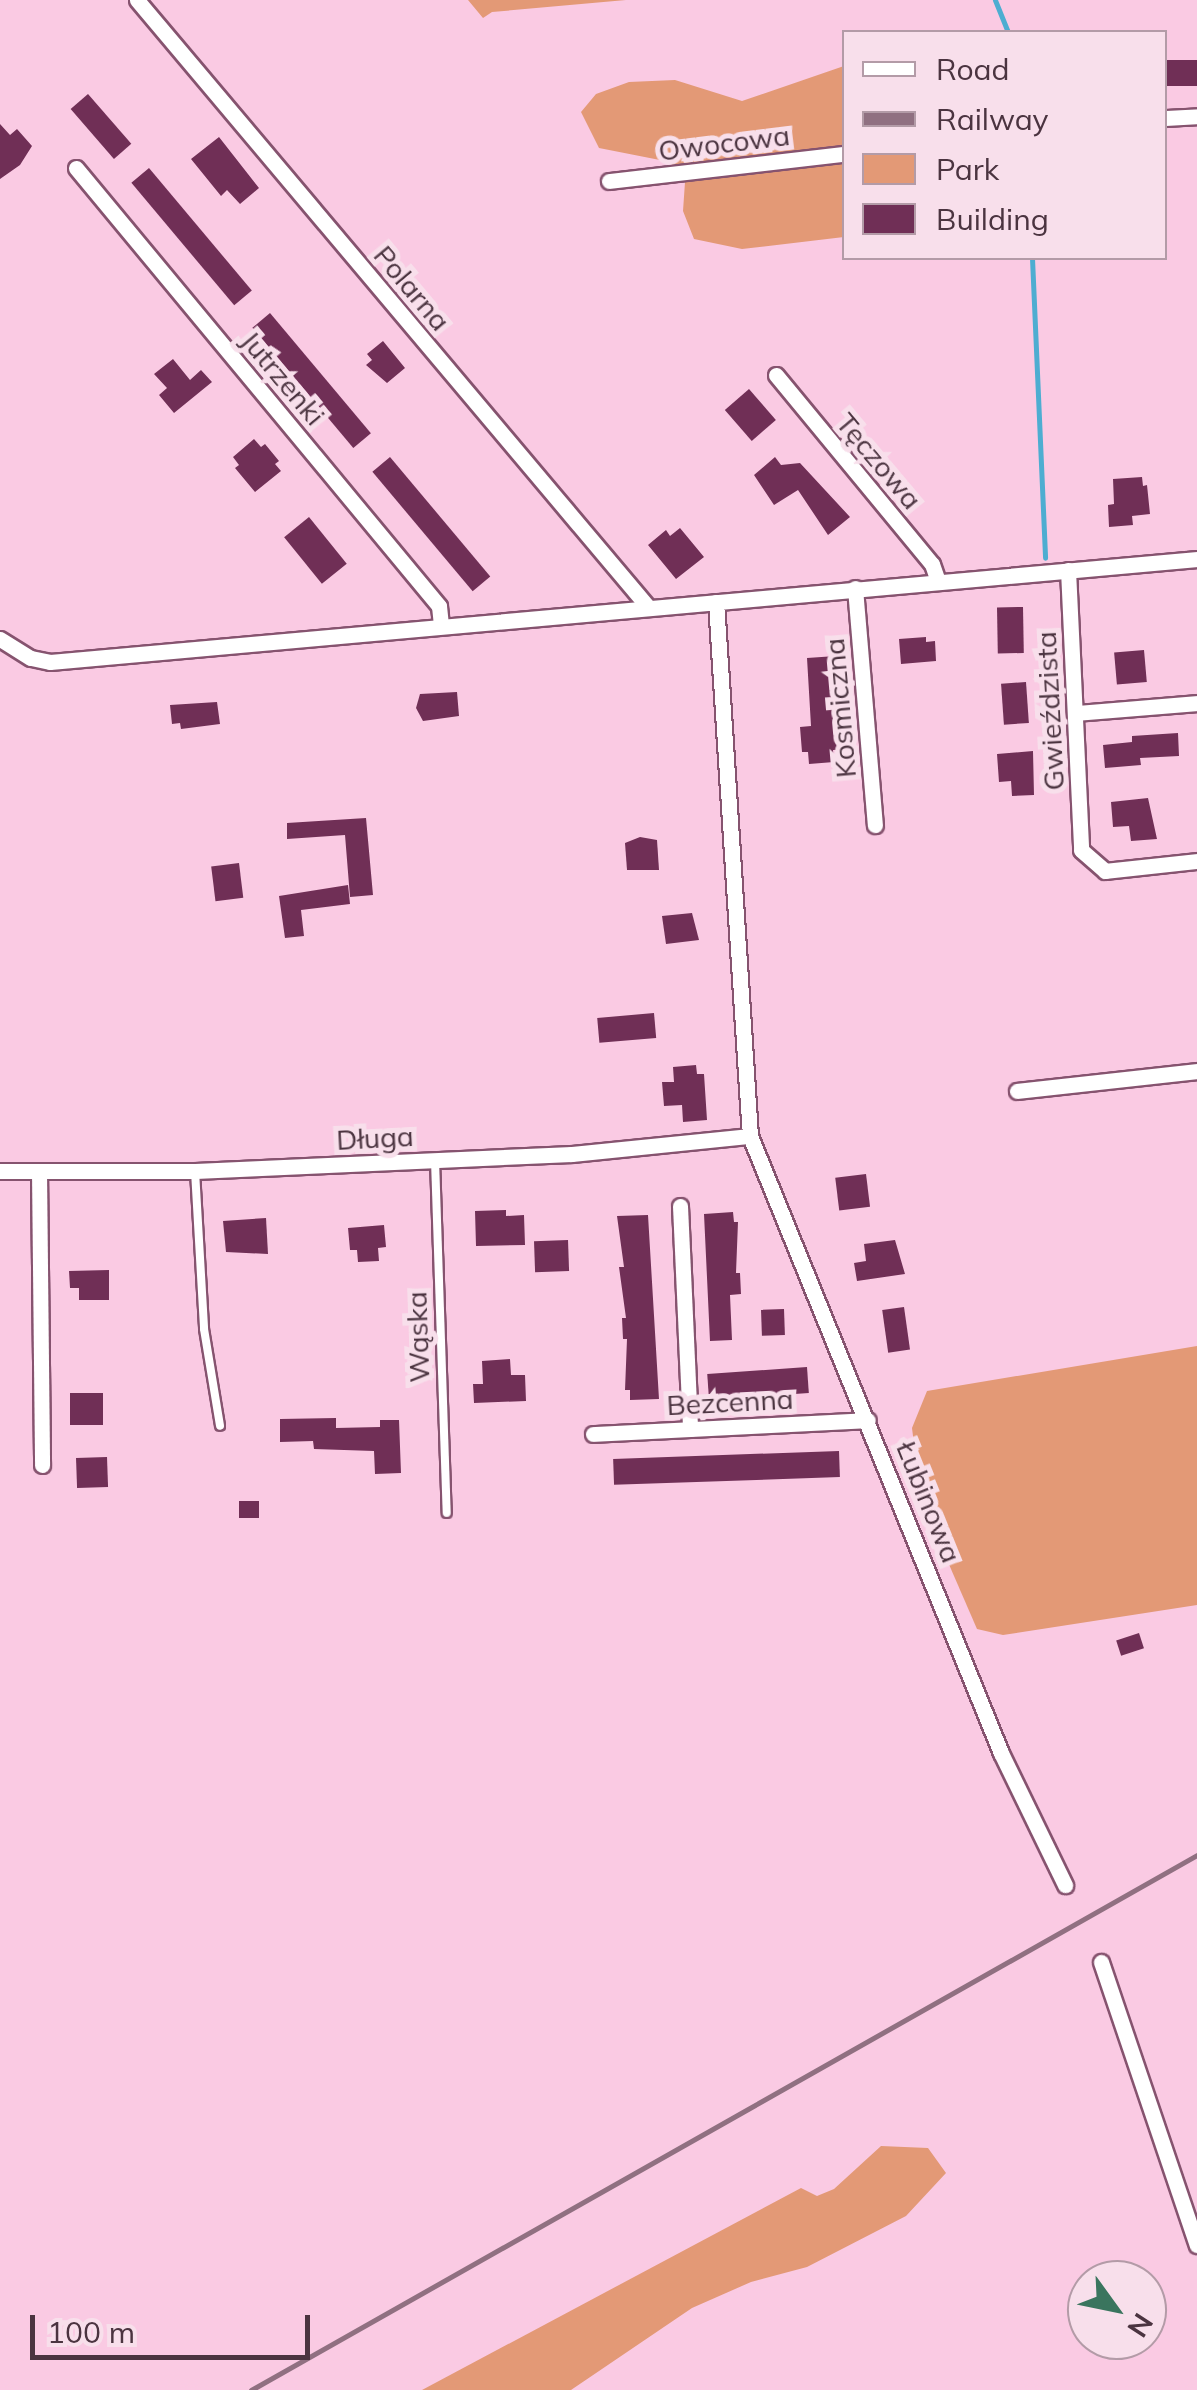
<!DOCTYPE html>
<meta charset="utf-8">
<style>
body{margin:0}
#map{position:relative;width:1197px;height:2390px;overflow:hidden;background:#facae3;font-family:Mulish,sans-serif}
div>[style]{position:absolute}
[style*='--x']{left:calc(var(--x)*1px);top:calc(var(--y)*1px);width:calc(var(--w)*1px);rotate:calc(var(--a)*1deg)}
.green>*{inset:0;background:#e39976}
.stream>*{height:5px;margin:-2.5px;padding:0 2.5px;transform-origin:2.5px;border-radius:2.5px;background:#4dadd1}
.building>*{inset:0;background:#702f56;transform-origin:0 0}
.roads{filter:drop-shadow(2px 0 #86536f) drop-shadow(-2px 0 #86536f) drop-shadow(0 2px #86536f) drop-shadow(0 -2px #86536f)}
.service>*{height:8px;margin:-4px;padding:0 4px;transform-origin:4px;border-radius:4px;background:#fff}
.minor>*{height:15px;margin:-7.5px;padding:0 7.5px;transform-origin:7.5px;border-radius:7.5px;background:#fff}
.rail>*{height:5px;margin:-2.5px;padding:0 2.5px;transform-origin:2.5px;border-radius:2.5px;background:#907081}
span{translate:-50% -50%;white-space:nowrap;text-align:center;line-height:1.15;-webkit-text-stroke:10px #f8dfeb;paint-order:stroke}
.street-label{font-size:28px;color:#4b3440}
.legend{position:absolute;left:842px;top:30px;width:325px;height:230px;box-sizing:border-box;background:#f8dfeb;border:2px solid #b39ba7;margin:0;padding:12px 18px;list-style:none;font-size:30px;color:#4b3440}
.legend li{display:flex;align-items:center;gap:20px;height:50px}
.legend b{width:50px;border:2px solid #b39ba7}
.north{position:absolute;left:1067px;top:2260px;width:100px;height:100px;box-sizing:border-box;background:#f8dfeb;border:2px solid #b39ba7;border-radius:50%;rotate:123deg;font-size:28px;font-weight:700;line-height:40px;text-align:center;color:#4b3440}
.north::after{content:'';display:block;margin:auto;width:35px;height:45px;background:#3a755e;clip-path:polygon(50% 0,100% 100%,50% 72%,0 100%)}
.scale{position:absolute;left:30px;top:2315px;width:280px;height:45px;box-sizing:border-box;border:5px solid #4b3440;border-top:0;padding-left:12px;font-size:30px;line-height:35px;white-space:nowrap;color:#4b3440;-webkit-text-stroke:8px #f8dfeb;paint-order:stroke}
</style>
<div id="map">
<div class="green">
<div style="clip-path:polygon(468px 0,626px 0,492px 12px,483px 18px)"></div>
<div style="clip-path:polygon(844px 66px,844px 237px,742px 249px,694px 239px,683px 211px,685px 182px,670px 162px,599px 148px,581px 112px,596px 94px,629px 82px,675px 80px,742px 101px)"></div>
<div style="clip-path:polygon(1197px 1346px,1197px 1605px,1003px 1635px,977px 1629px,941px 1546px,918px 1477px,912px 1428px,927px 1391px)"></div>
<div style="clip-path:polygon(881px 2146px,928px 2148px,946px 2173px,906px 2216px,807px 2267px,751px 2282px,692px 2308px,571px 2390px,422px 2390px,801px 2188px,817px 2196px,834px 2189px)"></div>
</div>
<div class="stream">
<div style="--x:995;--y:0;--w:35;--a:68"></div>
<div style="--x:1032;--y:258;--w:300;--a:87.5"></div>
</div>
<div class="building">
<div style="left:1197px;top:60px;width:26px;height:31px;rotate:90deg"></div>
<div style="left:88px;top:94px;width:66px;height:23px;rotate:49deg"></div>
<div style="clip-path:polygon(0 124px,10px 135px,17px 129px,32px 146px,20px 165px,0 179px)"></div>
<div style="clip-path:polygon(219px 137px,259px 188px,240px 204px,227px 190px,221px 196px,191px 159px)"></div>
<div style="left:149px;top:168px;width:160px;height:23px;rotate:50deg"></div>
<div style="left:270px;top:313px;width:157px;height:23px;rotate:50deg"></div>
<div style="clip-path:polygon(383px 341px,405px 368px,387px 383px,366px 365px,372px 360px,367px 354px)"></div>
<div style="clip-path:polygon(173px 359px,190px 380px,201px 370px,212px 382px,174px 413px,159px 395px,167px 388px,154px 374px)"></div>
<div style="left:749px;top:389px;width:41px;height:32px;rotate:49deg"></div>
<div style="clip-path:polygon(254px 439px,261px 447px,265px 444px,279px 461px,275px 464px,281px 471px,255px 492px,235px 468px,239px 465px,233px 457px)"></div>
<div style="left:390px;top:457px;width:156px;height:23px;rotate:50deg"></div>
<div style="clip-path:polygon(775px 457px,781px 465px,800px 463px,850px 517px,828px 535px,798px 490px,774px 505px,754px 475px)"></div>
<div style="clip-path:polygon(1142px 477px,1143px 486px,1147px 485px,1150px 514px,1132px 516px,1133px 525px,1109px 527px,1108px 505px,1114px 504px,1113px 479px)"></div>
<div style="left:309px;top:517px;width:60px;height:32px;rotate:51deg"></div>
<div style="clip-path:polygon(680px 528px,704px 557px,676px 579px,648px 545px,666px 530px,670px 536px)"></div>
<div style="left:1023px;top:607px;width:46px;height:26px;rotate:89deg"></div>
<div style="clip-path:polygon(926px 637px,926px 642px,935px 641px,936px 661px,901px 664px,899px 639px)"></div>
<div style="left:1144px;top:650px;width:32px;height:30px;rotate:85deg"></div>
<div style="clip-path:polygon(836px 656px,841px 750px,833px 750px,834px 762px,809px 764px,808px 752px,802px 752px,800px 727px,811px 726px,807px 658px)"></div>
<div style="left:1026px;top:682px;width:41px;height:25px;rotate:86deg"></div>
<div style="clip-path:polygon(457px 692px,459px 716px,423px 721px,416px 708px,420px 694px)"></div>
<div style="clip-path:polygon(217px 702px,220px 724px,181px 729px,180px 723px,172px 724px,170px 705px)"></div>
<div style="clip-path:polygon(1178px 733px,1179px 756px,1140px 758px,1141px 765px,1105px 768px,1103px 745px,1132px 742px,1132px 736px)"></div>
<div style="clip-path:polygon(1033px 751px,1034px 795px,1012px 796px,1011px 781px,999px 782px,997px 754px)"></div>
<div style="clip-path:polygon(1148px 798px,1157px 839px,1131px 841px,1129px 826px,1113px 827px,1111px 802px)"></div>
<div style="clip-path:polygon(366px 818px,373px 895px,350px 897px,345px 835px,287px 839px,287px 823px)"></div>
<div style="clip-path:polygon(640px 837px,657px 840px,659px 870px,627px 870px,625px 843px)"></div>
<div style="left:239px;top:863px;width:35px;height:28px;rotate:83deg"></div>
<div style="clip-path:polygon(348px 885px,350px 904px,301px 910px,304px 936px,285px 938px,279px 896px)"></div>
<div style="clip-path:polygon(692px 913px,699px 940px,666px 944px,662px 916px)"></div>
<div style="left:654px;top:1013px;width:25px;height:57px;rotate:85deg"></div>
<div style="clip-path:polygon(696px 1065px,697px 1074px,704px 1074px,707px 1120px,683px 1122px,682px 1105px,664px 1106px,662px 1082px,674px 1082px,673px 1067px)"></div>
<div style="left:866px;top:1174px;width:33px;height:31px;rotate:83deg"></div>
<div style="clip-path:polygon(506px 1210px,506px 1216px,524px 1215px,525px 1245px,476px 1246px,475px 1211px)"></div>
<div style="clip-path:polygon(733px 1212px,734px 1222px,738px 1222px,736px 1273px,740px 1273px,741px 1294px,730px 1295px,732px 1340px,710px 1341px,704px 1214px)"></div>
<div style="clip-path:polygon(648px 1215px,659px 1399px,630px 1400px,630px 1390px,625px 1390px,627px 1339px,623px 1339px,622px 1318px,626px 1318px,619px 1267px,624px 1267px,617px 1216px)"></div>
<div style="clip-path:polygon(266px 1218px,268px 1254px,226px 1252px,223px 1221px)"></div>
<div style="clip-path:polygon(384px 1225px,386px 1247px,378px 1248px,379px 1261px,358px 1262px,357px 1250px,350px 1250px,348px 1228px)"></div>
<div style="left:568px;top:1240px;width:31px;height:34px;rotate:88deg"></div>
<div style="clip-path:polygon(895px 1240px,905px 1274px,857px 1281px,854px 1263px,866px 1261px,864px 1244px)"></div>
<div style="clip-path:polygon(109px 1270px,109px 1300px,79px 1300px,79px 1288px,70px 1288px,69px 1271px)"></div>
<div style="left:904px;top:1307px;width:43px;height:22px;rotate:82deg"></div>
<div style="left:784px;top:1309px;width:26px;height:23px;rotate:88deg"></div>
<div style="clip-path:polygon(510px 1359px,511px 1375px,525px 1375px,526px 1401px,474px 1403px,473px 1384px,483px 1384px,482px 1361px)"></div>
<div style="left:807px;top:1367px;width:26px;height:100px;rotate:86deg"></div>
<div style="left:103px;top:1393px;width:32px;height:33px;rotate:90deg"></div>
<div style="clip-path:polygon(336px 1418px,336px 1428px,380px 1427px,380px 1420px,399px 1420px,401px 1473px,375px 1474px,374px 1451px,314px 1449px,313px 1441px,280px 1442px,280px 1419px)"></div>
<div style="left:839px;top:1451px;width:26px;height:226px;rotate:88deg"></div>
<div style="left:107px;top:1457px;width:30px;height:31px;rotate:88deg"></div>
<div style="left:239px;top:1501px;width:20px;height:17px"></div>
<div style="left:1139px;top:1633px;width:16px;height:24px;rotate:72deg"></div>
</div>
<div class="roads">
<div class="service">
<div style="--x:435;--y:1160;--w:353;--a:88.1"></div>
<div style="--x:195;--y:1171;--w:158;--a:86.7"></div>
<div style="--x:204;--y:1329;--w:98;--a:80.6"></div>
</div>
<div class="minor">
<div style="--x:137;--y:0;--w:793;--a:49.91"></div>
<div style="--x:1164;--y:118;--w:33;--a:-3"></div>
<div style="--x:76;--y:168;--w:569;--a:50.35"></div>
<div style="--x:439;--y:606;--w:18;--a:84"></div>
<div style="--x:609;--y:181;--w:237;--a:-6.6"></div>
<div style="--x:776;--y:375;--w:245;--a:50.5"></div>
<div style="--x:932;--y:564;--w:18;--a:71"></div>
<div style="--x:1068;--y:570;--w:280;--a:87.3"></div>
<div style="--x:1081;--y:850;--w:32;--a:41"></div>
<div style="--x:1105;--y:871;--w:93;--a:-6.2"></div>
<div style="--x:855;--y:588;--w:238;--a:85.2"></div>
<div style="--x:716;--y:602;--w:535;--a:86.36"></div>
<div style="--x:750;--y:1136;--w:666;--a:67.86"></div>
<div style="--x:1001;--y:1753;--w:147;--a:64.1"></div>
<div style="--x:0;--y:639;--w:36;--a:32"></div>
<div style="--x:31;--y:658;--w:19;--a:12"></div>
<div style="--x:50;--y:662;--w:1152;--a:-5.13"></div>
<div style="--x:1076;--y:713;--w:121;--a:-4.7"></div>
<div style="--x:1017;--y:1091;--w:181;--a:-6.3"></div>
<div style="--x:0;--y:1171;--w:195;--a:0"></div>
<div style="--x:195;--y:1171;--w:377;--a:-2.6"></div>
<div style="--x:572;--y:1154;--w:179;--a:-5.8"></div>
<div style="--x:39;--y:1171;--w:294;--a:89.4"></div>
<div style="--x:680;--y:1206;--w:223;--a:87.4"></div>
<div style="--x:593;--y:1434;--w:275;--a:-2.9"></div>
<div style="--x:1101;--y:1962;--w:299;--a:71.3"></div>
</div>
</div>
<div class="rail">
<div style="--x:251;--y:2390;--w:1087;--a:-29.49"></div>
</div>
<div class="street-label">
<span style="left:724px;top:143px;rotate:-7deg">Owocowa</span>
<span style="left:412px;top:288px;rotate:50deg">Polarna</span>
<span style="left:283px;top:378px;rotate:50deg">Jutrzenki</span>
<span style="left:879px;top:461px;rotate:50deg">Tęczowa</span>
<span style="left:840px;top:708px;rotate:-95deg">Kosmiczna</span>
<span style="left:1050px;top:711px;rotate:-93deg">Gwieździsta</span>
<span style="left:375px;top:1138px;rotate:-3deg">Długa</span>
<span style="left:418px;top:1337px;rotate:-92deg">Wąska</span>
<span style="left:730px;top:1402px;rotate:-3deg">Bezcenna</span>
<span style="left:929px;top:1502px;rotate:68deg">Łubinowa</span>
</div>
<ul class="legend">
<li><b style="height:12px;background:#fff"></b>Road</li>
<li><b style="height:12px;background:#907081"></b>Railway</li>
<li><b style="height:28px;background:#e39976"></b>Park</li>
<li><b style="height:28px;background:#702f56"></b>Building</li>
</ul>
<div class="north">N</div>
<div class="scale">100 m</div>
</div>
